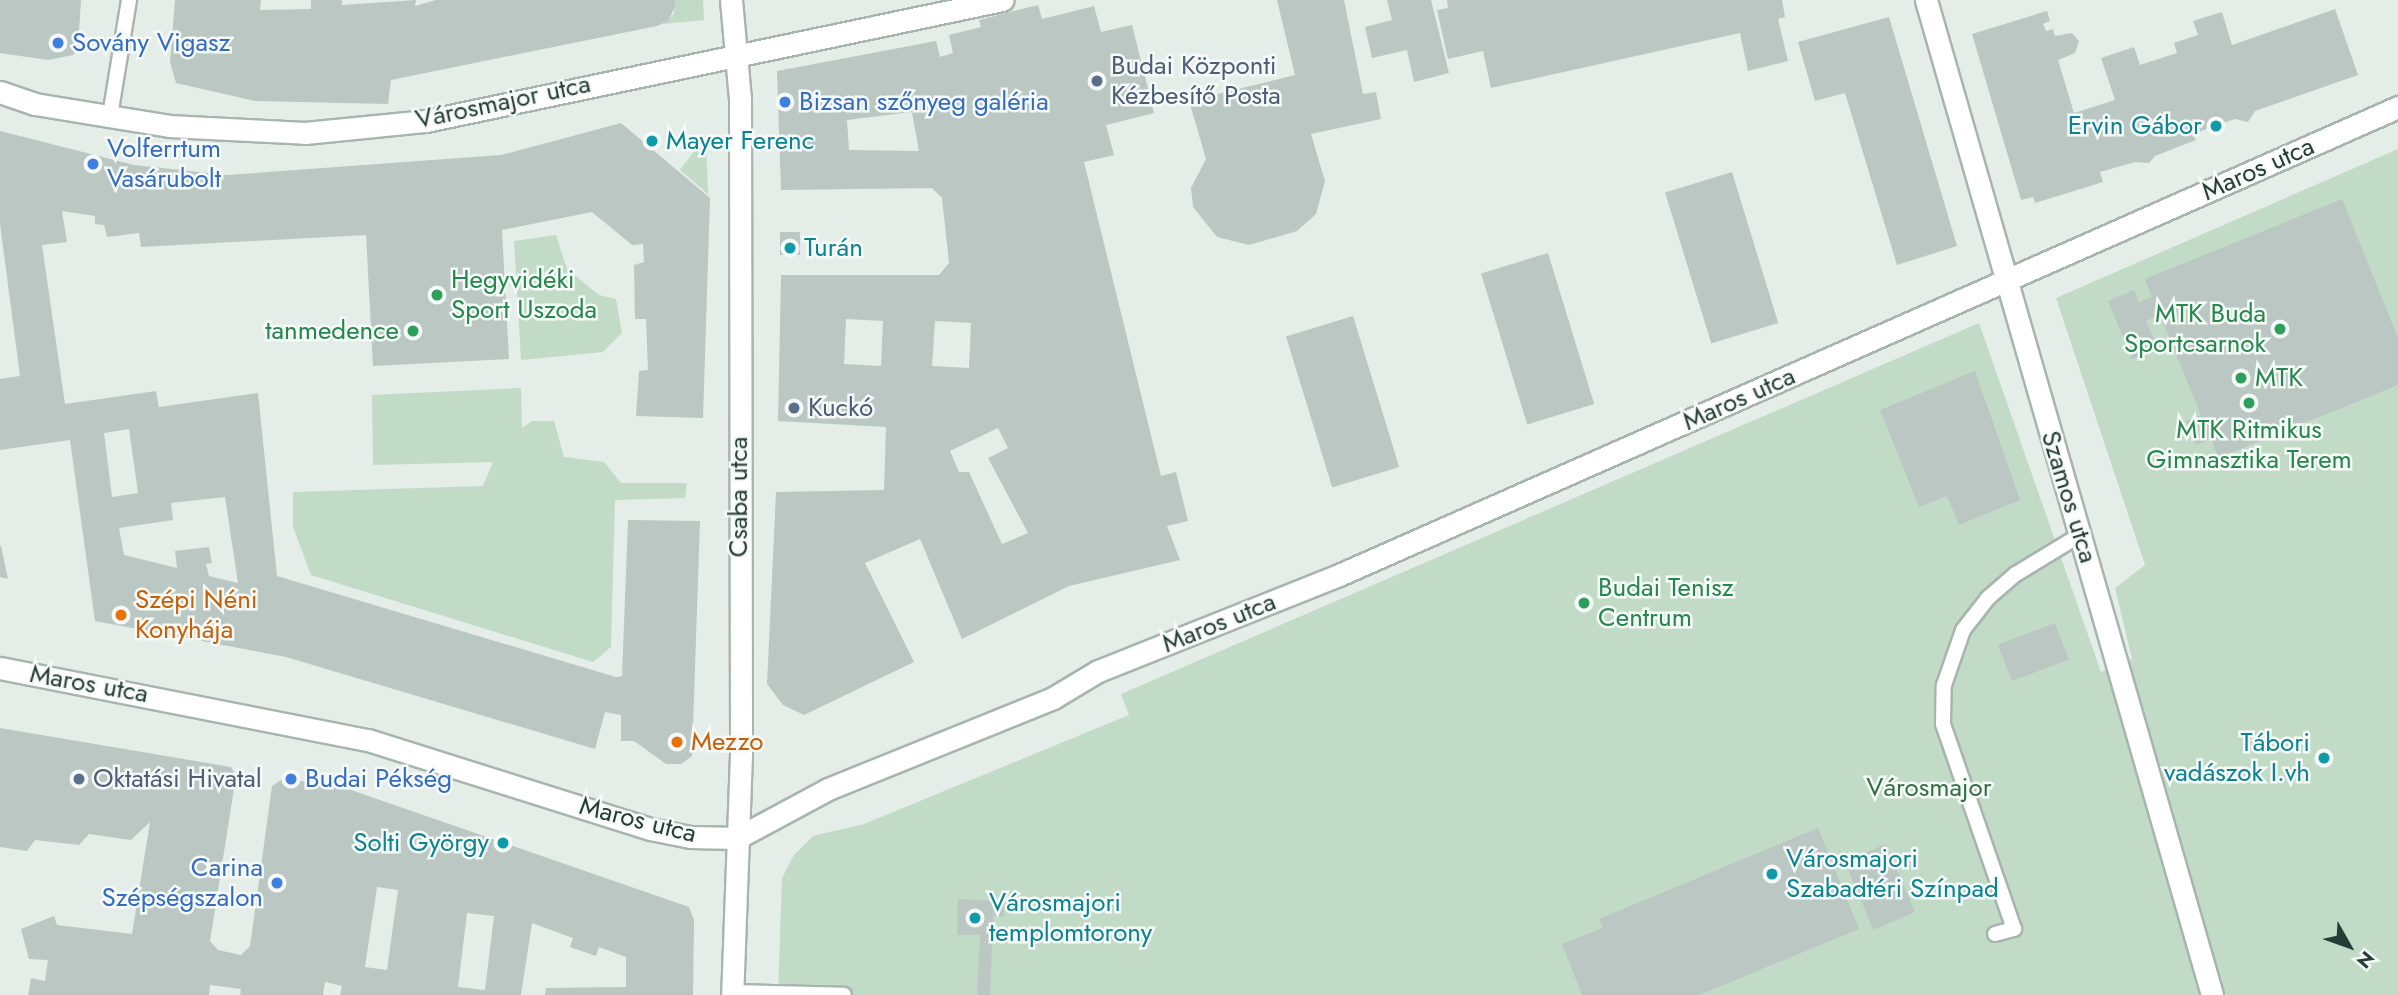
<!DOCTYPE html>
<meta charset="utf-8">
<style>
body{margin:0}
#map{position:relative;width:2398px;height:995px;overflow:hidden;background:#e5ede9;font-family:Jost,sans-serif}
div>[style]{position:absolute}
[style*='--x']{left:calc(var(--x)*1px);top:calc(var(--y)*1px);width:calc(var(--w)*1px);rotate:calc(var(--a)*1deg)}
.green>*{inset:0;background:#c1dbc6}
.building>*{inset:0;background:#bbc7c2;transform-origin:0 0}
.roads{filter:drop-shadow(2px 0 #a8b5af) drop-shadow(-2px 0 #a8b5af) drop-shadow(0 2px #a8b5af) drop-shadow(0 -2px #a8b5af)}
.lane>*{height:14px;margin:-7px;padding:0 7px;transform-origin:7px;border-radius:7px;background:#fff}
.street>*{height:21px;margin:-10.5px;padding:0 10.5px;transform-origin:10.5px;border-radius:10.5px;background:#fff}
.secondary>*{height:21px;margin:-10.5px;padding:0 10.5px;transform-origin:10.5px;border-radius:10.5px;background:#fff}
.dots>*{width:19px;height:19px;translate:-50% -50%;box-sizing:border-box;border:4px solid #f5f9f7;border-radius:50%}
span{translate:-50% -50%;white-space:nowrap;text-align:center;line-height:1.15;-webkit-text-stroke:5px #f5f9f7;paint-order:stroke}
.shop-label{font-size:26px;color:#366cbe}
.left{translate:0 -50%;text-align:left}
.right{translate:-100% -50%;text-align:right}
.service-label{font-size:26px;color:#4e5e75}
.street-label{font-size:26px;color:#263d35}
.culture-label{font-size:26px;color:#0d838f}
.leisure-label{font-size:26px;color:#27864d}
.food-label{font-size:26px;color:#c56008}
.park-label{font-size:26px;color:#346f47}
.north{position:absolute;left:2314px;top:911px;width:70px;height:70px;-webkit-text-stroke:5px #f5f9f7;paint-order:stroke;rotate:130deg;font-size:19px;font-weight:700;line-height:28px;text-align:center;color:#263d35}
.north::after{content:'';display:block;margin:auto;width:24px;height:32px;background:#263d35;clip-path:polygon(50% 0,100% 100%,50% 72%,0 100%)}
</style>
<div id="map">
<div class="green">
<div style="clip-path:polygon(675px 0,703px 0,704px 20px,663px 24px,674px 14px)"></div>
<div style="clip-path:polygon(704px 138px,706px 140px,708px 194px,680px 170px)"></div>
<div style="clip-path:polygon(2398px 149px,2398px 995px,778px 995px,782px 878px,794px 855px,813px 836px,864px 824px,1129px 715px,1121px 694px,1979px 323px,2101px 672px,2132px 659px,2115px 588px,2145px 565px,2056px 298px)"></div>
<div style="clip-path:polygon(556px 235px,567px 269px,599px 295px,616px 299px,622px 333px,603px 352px,521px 360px,514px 241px)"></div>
<div style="clip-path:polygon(521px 388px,522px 428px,532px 421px,554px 421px,564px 457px,604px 462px,621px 483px,687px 483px,685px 498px,615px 500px,611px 647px,593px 662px,311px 575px,293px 527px,293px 492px,483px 486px,493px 462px,373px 465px,372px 395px)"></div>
</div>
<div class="building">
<div style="clip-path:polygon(0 0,81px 0,78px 47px,73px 55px,48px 60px,0 53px)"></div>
<div style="clip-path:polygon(175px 0,261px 0,260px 10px,311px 9px,311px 0,342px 0,342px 5px,416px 0,415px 6px,436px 0,675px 0,675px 7px,668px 21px,657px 26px,391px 80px,388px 104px,255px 101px,176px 83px,170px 62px)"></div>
<div style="clip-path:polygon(1277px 0,1344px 0,1363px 94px,1376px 92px,1381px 119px,1311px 134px,1325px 181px,1316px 214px,1297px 231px,1249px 245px,1217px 237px,1193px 207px,1191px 188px,1206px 159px,1189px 101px,1295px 75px)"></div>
<div style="clip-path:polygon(1387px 0,1431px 0,1449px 73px,1414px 82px,1407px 50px,1372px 58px,1365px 27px,1392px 20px)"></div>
<div style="clip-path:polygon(1447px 0,1782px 0,1785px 17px,1778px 19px,1788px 61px,1748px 71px,1740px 33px,1491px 88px,1483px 51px,1448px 59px,1437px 10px,1448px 8px)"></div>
<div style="clip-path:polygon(evenodd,1038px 5px,1042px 19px,1094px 6px,1101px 32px,1132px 25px,1154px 113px,1106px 125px,1114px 155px,1084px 162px,1161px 476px,1176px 472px,1188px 521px,1167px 526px,1180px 560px,1069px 586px,962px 639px,920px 539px,865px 563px,914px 662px,804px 715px,783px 705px,767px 684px,776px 492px,884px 490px,886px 427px,778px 421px,781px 275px,939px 275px,949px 263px,942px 198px,932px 188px,781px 190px,777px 71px,936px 41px,940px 57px,953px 53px,949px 35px,981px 27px,979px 20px,1038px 5px,912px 112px,919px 151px,849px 150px,847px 120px,912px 112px,1038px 5px,846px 319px,883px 321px,881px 366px,844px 364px,846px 319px,1038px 5px,935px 321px,971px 323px,969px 368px,932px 366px,935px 321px,1038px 5px,998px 428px,1008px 448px,988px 458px,1028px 533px,1002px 544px,969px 472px,959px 472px,950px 451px,998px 428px)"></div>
<div style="clip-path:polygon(2335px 9px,2358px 75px,2255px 111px,2248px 122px,2235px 119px,2193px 134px,2196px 140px,2155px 156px,2149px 163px,2135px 162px,2100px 172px,2103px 182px,2035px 203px,2033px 197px,2021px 200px,1972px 34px,2047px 11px,2050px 21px,2043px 24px,2046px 31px,2053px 29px,2055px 36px,2072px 33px,2079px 41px,2075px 53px,2058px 60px,2074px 113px,2115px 100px,2101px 58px,2134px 47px,2140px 65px,2177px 53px,2174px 43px,2198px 35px,2193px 21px,2222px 12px,2232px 45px)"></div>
<div style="clip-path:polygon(1889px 17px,1957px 246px,1897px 265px,1845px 93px,1815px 101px,1798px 42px)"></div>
<div style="clip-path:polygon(evenodd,621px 123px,710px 198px,703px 418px,636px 416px,639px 371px,648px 370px,646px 319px,635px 319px,634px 265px,644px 262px,643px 244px,632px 245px,592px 212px,502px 230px,509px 359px,373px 366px,366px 235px,141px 247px,139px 233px,107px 237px,104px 225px,95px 224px,95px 216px,62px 211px,67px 242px,42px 245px,65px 404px,156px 391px,159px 407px,258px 393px,277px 576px,616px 677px,622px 676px,628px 520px,700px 521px,692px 756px,681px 764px,666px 764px,634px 741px,621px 741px,621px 715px,605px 712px,595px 749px,286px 657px,95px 621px,70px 440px,0 450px,0 379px,20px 376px,0 224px,0 131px,134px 165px,227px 175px,501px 155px,621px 123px,129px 429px,138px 493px,112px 497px,104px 433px,129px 429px,621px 123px,225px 497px,238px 583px,209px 576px,206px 564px,212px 563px,209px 547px,175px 551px,177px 568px,124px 555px,119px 528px,173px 520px,171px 503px,225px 497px)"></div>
<div style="left:1732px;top:172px;width:158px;height:70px;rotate:73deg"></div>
<div style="clip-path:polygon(2342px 199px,2398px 338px,2398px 385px,2218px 458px,2211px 439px,2196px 445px,2186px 421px,2201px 415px,2160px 315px,2146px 321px,2158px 348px,2132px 359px,2108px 301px,2134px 290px,2139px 302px,2152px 297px,2145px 279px)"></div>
<div style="left:780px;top:232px;width:20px;height:23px"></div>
<div style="left:1548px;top:253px;width:158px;height:70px;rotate:73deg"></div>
<div style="left:1353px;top:316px;width:158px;height:70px;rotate:73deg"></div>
<div style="clip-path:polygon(1975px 371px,2020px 500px,1959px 525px,1947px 496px,1919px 507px,1880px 410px)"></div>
<div style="clip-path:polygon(0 546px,1px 546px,8px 579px,0 577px)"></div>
<div style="left:2055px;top:623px;width:39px;height:61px;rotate:69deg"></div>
<div style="clip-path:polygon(evenodd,0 728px,231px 767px,236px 776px,210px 941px,218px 950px,241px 955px,250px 946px,272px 786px,284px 778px,351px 790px,689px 907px,694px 920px,693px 995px,545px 995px,546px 988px,626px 987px,626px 957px,599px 947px,596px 956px,570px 947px,573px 938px,532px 923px,521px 995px,340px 995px,342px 986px,325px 982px,323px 995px,240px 995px,241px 989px,210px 985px,209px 995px,28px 995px,31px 978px,45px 981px,48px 960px,29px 959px,21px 929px,54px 916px,57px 925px,132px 934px,150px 822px,131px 840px,89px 834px,79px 845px,35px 840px,27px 851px,0 847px,0 728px,377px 887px,398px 890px,387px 970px,365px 967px,377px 887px,0 728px,467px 913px,494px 916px,485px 990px,458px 987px,467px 913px)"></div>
<div style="clip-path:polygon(1818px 828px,1859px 929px,1699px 995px,1582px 995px,1562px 944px,1603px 928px,1599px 919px)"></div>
<div style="left:1886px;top:844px;width:74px;height:45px;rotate:67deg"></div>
<div style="clip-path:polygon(958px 899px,994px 901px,990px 995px,977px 995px,980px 935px,957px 935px)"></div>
<div style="left:995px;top:902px;width:10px;height:14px;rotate:6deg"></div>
</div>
<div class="roads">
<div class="lane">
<div style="--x:110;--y:116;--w:118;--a:-80.7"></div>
<div style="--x:1995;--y:934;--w:20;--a:-15"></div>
<div style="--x:2014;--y:929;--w:217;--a:-109.1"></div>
<div style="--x:1943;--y:724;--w:39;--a:-89"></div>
<div style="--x:1944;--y:685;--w:58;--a:-70.9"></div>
<div style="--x:1963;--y:630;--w:41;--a:-52"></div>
<div style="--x:1988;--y:598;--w:37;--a:-41"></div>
<div style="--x:2016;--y:574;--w:75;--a:-31.4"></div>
<div style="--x:732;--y:992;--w:112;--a:1.5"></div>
</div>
<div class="street">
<div style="--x:731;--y:0;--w:98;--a:84.8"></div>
<div style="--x:740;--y:98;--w:656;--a:89.91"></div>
<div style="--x:741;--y:754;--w:241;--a:92.1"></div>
<div style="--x:1926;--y:0;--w:1035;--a:73.96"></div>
<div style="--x:0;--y:668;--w:375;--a:11.1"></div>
<div style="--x:368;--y:740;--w:296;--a:17.5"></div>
<div style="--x:650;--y:829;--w:41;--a:11.3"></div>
<div style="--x:690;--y:837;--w:47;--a:1.2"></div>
<div style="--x:737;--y:838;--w:103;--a:-28.3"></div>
<div style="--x:828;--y:789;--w:243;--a:-22"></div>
<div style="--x:1053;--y:698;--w:52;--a:-31"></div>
<div style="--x:1098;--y:671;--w:259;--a:-21.7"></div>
<div style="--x:1339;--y:575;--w:1158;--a:-23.84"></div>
</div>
<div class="secondary">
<div style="--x:0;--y:92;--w:37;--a:19"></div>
<div style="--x:35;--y:104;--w:136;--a:9.3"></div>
<div style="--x:169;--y:126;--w:136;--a:2.9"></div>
<div style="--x:305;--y:133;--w:122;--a:-5.7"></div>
<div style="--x:426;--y:121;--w:589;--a:-11.86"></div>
</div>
</div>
<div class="dots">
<div style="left:58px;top:43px;background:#3f7fe0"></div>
<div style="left:1097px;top:81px;background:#5c6f8a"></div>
<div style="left:785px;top:102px;background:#3f7fe0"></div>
<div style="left:2216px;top:126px;background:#0f9aa8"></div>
<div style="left:652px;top:141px;background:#0f9aa8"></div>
<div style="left:93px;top:164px;background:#3f7fe0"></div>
<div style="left:790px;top:248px;background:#0f9aa8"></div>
<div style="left:437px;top:295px;background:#2e9e5b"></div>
<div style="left:2280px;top:329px;background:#2e9e5b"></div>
<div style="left:413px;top:331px;background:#2e9e5b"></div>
<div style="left:2241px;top:378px;background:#2e9e5b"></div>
<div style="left:2249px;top:403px;background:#2e9e5b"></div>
<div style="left:794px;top:408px;background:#5c6f8a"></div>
<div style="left:1584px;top:603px;background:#2e9e5b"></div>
<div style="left:121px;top:615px;background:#e8710a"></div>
<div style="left:677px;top:742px;background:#e8710a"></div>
<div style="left:2324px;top:758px;background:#0f9aa8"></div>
<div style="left:79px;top:779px;background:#5c6f8a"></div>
<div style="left:291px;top:779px;background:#3f7fe0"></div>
<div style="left:503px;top:843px;background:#0f9aa8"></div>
<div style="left:1772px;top:874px;background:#0f9aa8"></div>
<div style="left:277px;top:883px;background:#3f7fe0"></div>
<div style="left:975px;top:918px;background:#0f9aa8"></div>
</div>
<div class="shop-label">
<span class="left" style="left:72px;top:43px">Sovány Vigasz</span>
<span class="left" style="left:799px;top:102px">Bizsan szőnyeg galéria</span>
<span class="left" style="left:107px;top:164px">Volferrtum<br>Vasárubolt</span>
<span class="left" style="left:305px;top:779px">Budai Pékség</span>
<span class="right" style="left:263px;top:883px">Carina<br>Szépségszalon</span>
</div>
<div class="service-label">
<span class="left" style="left:1111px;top:81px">Budai Központi<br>Kézbesítő Posta</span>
<span class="left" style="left:808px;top:408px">Kuckó</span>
<span class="left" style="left:93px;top:779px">Oktatási Hivatal</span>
</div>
<div class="street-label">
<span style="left:503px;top:102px;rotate:-12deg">Városmajor utca</span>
<span style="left:2258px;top:169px;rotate:-24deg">Maros utca</span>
<span style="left:1739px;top:399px;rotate:-24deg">Maros utca</span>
<span style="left:739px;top:497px;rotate:-90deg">Csaba utca</span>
<span style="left:2069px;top:497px;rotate:73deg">Szamos utca</span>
<span style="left:1219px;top:623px;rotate:-22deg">Maros utca</span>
<span style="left:89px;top:684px;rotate:10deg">Maros utca</span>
<span style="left:638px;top:820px;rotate:14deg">Maros utca</span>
</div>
<div class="culture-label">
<span class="right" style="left:2202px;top:126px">Ervin Gábor</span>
<span class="left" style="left:666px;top:141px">Mayer Ferenc</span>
<span class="left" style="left:804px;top:248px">Turán</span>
<span class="right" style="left:2310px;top:758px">Tábori<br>vadászok I.vh</span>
<span class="right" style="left:489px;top:843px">Solti György</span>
<span class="left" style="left:1786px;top:874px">Városmajori<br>Szabadtéri Színpad</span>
<span class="left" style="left:989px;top:918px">Városmajori<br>templomtorony</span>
</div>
<div class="leisure-label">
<span class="left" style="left:451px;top:295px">Hegyvidéki<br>Sport Uszoda</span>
<span class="right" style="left:2266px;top:329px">MTK Buda<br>Sportcsarnok</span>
<span class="right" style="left:399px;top:331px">tanmedence</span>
<span class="left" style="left:2255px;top:378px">MTK</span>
<span style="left:2249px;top:445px">MTK Ritmikus<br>Gimnasztika Terem</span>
<span class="left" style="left:1598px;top:603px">Budai Tenisz<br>Centrum</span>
</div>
<div class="food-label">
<span class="left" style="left:135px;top:615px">Szépi Néni<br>Konyhája</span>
<span class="left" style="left:691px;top:742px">Mezzo</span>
</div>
<div class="park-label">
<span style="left:1929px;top:788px">Városmajor</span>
</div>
<div class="north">N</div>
</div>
